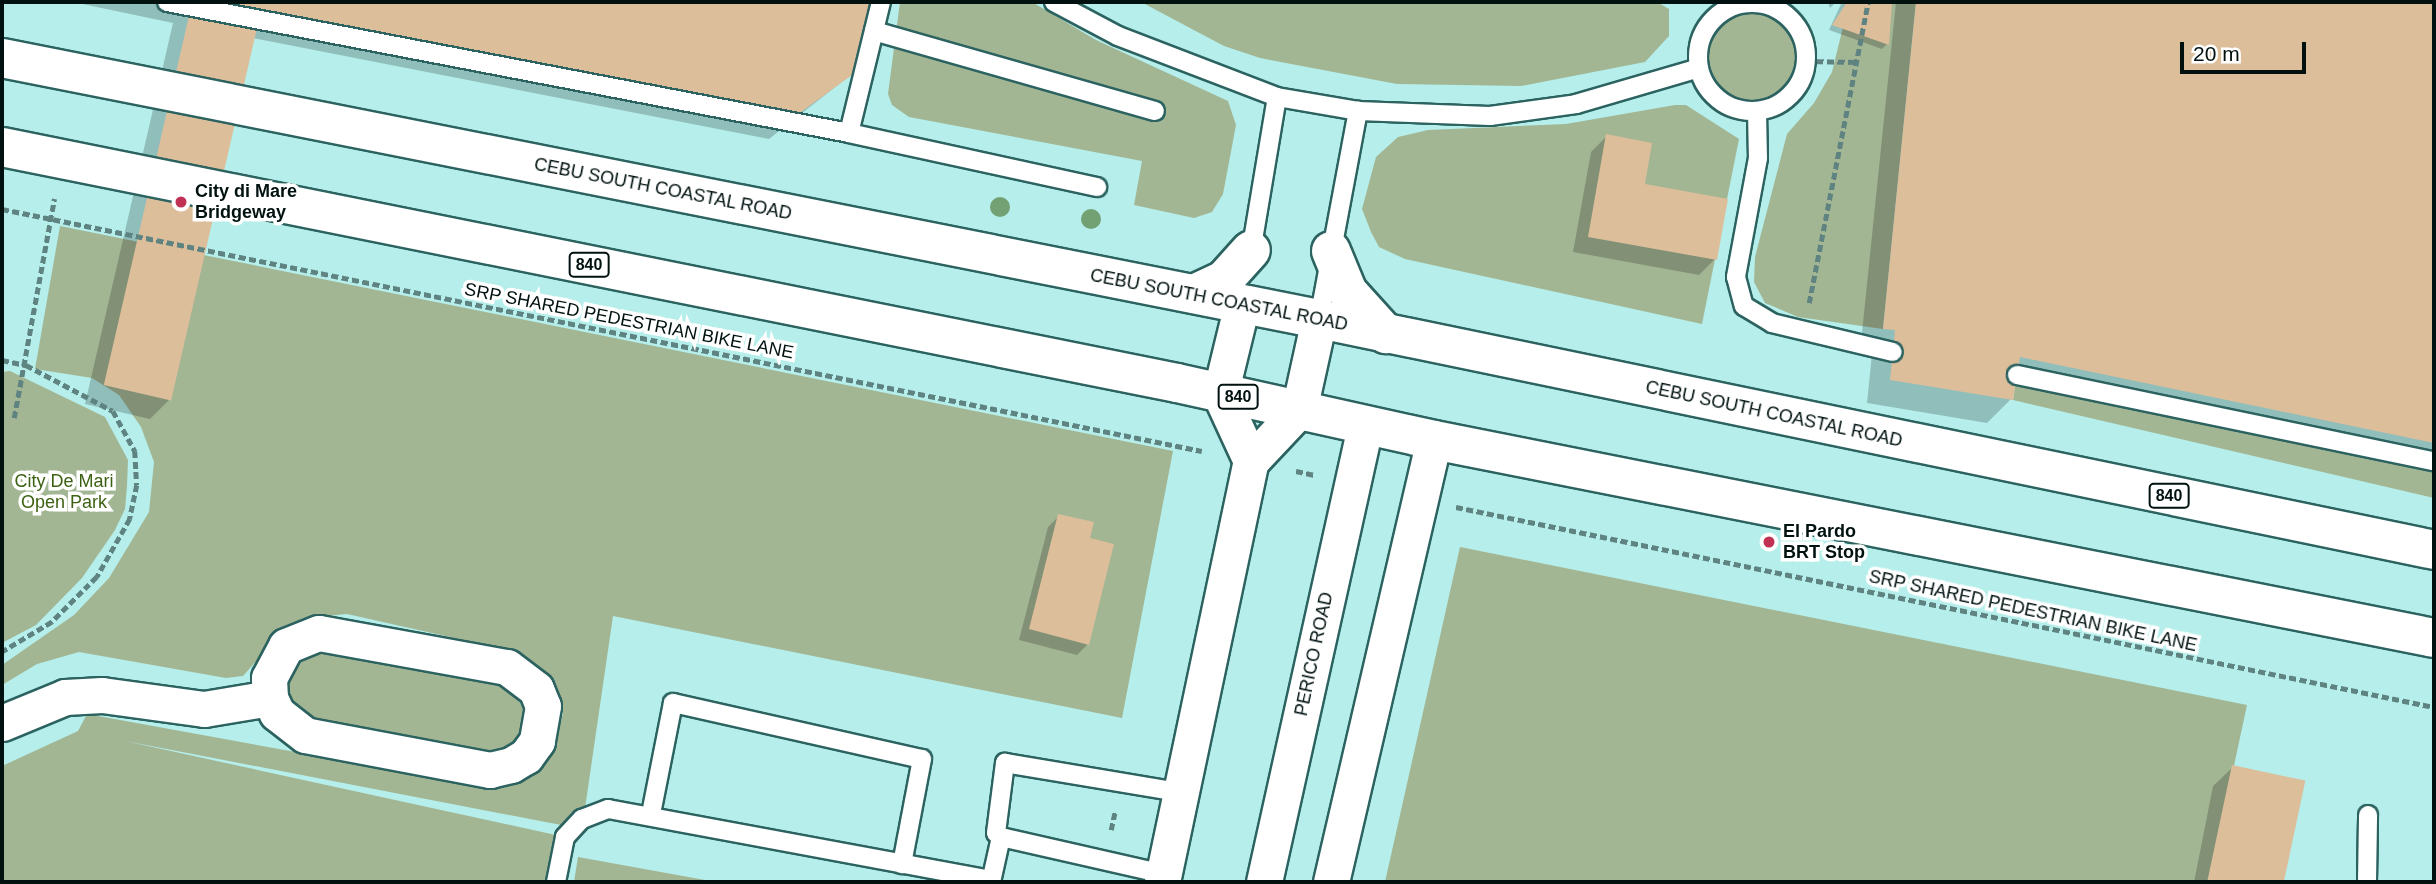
<!DOCTYPE html>
<style>
body{margin:0}
#map{position:relative;width:2436px;height:884px;overflow:hidden;background:#b5eeea;font-family:Helvetica,sans-serif}
div>[style]{position:absolute}
[style*='--x']{left:calc(var(--x)*1px);top:calc(var(--y)*1px);width:calc(var(--w)*1px);rotate:calc(var(--a)*1deg)}
.green>*{inset:0;background:#a3b694}
.round{border-radius:50%}
.shadow>*{inset:0;background:#0003}
.building>*{inset:0;background:#dcbe9b;transform-origin:0 0}
.path>*{height:4.5px;margin-top:-2.25px;transform-origin:0;background:repeating-linear-gradient(90deg,#5e8381 0 7px,transparent 0 10.5px)}
.roads{filter:drop-shadow(2px 0 #2c6360) drop-shadow(-2px 0 #2c6360) drop-shadow(0 2px #2c6360) drop-shadow(0 -2px #2c6360)}
.lane>*{height:18px;margin:-9px;padding:0 9px;transform-origin:9px;border-radius:9px;background:#fff}
.lane>.ring{margin:-9px;padding:0;box-sizing:content-box;background:none;border:18px solid #fff;border-radius:50%}
.street>*{height:35px;margin:-17.5px;padding:0 17.5px;transform-origin:17.5px;border-radius:17.5px;background:#fff}
.highway>*{height:38px;margin:-19px;padding:0 19px;transform-origin:19px;border-radius:19px;background:#fff}
.trees>*{width:20px;height:20px;margin:-10px;border-radius:50%;background:#74a174}
.dots>*{width:19px;height:19px;translate:-50% -50%;box-sizing:border-box;border:4px solid #fff;border-radius:50%}
span{translate:-50% -50%;white-space:nowrap;text-align:center;line-height:1.15;-webkit-text-stroke:7px #fff;paint-order:stroke}
.shield-label span{padding:2px 5px;background:#fff;border:2px solid;border-radius:5px;-webkit-text-stroke-width:0}
.shield-label{font-size:16px;color:#001110;font-weight:700}
.street-label{font-size:18px;color:#001110}
.poi-label{font-size:18px;color:#001110;font-weight:700}
.left{translate:0 -50%;text-align:left}
.park-label{font-size:18px;color:#3e6214}
.frame{position:absolute;inset:0;border:4px solid #001110;pointer-events:none}
.scale{position:absolute;left:2180px;top:42px;width:126px;height:32px;box-sizing:border-box;border:4px solid #001110;border-top:0;padding-left:9px;font-size:21px;line-height:24px;white-space:nowrap;color:#001110;-webkit-text-stroke:5px #fff;paint-order:stroke}
</style>
<div id="map">
<div class="green">
<div style="clip-path:polygon(900px 2px,1032px 2px,1096px 40px,1228px 101px,1236px 125px,1223px 194px,1212px 212px,1194px 218px,1134px 205px,1142px 161px,909px 117px,892px 105px,888px 94px)"></div>
<div style="clip-path:polygon(1141px 2px,1657px 2px,1669px 9px,1669px 36px,1645px 62px,1521px 86px,1397px 84px,1260px 58px,1224px 46px)"></div>
<div style="clip-path:polygon(1892px 2px,1916px 2px,1883px 329px,1798px 317px,1765px 303px,1754px 282px,1755px 257px,1787px 134px,1814px 103px,1832px 72px,1843px 27px,1889px 8px)"></div>
<div class="round" style="left:1698px;top:3px;width:108px;height:108px"></div>
<div style="clip-path:polygon(1675px 105px,1686px 105px,1739px 139px,1702px 324px,1405px 259px,1379px 247px,1371px 232px,1362px 209px,1376px 157px,1398px 137px,1428px 130px,1566px 124px)"></div>
<div style="clip-path:polygon(60px 226px,1173px 451px,1122px 718px,613px 616px,582px 829px,125px 741px,565px 837px,556px 882px,2px 882px,2px 766px,78px 731px,87px 714px,488px 787px,509px 785px,541px 763px,555px 744px,563px 713px,559px 696px,533px 665px,490px 646px,347px 614px,303px 618px,279px 635px,243px 676px,226px 678px,79px 652px,37px 664px,2px 685px,2px 665px,74px 615px,109px 578px,149px 512px,154px 462px,141px 427px,119px 395px,92px 378px,35px 369px)"></div>
<div style="clip-path:polygon(10px 371px,105px 417px,128px 460px,127px 486px,125px 509px,115px 530px,82px 578px,36px 625px,2px 643px,2px 372px)"></div>
<div style="clip-path:polygon(2016px 378px,2434px 468px,2434px 498px,2013px 400px)"></div>
<div style="clip-path:polygon(1460px 547px,2247px 705px,2209px 882px,1385px 882px)"></div>
<div style="clip-path:polygon(324px 650px,492px 680px,512px 689px,527px 715px,522px 733px,512px 746px,485px 758px,314px 723px,287px 699px,286px 677px,294px 664px,311px 651px)"></div>
<div style="clip-path:polygon(578px 857px,716px 882px,574px 882px)"></div>
</div>
<div class="shadow">
<div style="clip-path:polygon(73px 2px,870px 2px,857px 70px,769px 139px,253px 38px,169px 400px,150px 419px,85px 404px,173px 23px)"></div>
<div style="clip-path:polygon(1828px 2px,1836px 2px,1830px 8px)"></div>
<div style="clip-path:polygon(1842px 2px,1890px 2px,1887px 44px,1882px 49px,1829px 30px)"></div>
<div style="clip-path:polygon(1896px 2px,2434px 2px,2434px 471px,2014px 384px,2011px 399px,1987px 423px,1867px 403px,1872px 354px,1860px 352px)"></div>
<div style="clip-path:polygon(1607px 136px,1643px 185px,1715px 259px,1699px 275px,1573px 252px,1591px 152px)"></div>
<div style="clip-path:polygon(1059px 516px,1088px 539px,1088px 644px,1077px 655px,1019px 640px,1048px 527px)"></div>
<div style="clip-path:polygon(2233px 767px,2303px 782px,2283px 882px,2194px 882px,2213px 786px)"></div>
</div>
<div class="building">
<div style="clip-path:polygon(196px 2px,872px 2px,859px 70px,790px 120px)"></div>
<div style="clip-path:polygon(1847px 2px,1892px 2px,1889px 45px,1832px 25px)"></div>
<div style="clip-path:polygon(1916px 2px,2434px 2px,2434px 443px,2020px 357px,2013px 400px,1890px 380px,1895px 330px,1883px 329px)"></div>
<div style="left:192px;top:3px;width:69px;height:392px;rotate:13deg"></div>
<div style="clip-path:polygon(1606px 134px,1652px 143px,1645px 184px,1728px 199px,1717px 260px,1588px 237px)"></div>
<div style="clip-path:polygon(1058px 514px,1094px 522px,1090px 538px,1114px 544px,1089px 645px,1029px 629px)"></div>
<div style="left:2232px;top:765px;width:75px;height:119px;rotate:12deg"></div>
</div>
<div class="path">
<div style="--x:1806;--y:61;--w:51;--a:1.1"></div>
<div style="--x:2;--y:209;--w:1224;--a:11.4"></div>
<div style="--x:1809;--y:303;--w:307;--a:-78.9"></div>
<div style="--x:2;--y:360;--w:25;--a:12"></div>
<div style="--x:26;--y:365;--w:98;--a:27.9"></div>
<div style="--x:113;--y:411;--w:46;--a:61.2"></div>
<div style="--x:135;--y:451;--w:34;--a:87"></div>
<div style="--x:137;--y:485;--w:35;--a:102"></div>
<div style="--x:130;--y:519;--w:67;--a:119.6"></div>
<div style="--x:97;--y:577;--w:64;--a:135"></div>
<div style="--x:52;--y:622;--w:58;--a:149"></div>
<div style="--x:14;--y:418;--w:223;--a:-79.6"></div>
<div style="--x:1296;--y:471;--w:19;--a:12"></div>
<div style="--x:1456;--y:507;--w:998;--a:11.56"></div>
<div style="--x:1111;--y:830;--w:19;--a:-78"></div>
</div>
<div class="roads">
<div class="lane">
<div style="--x:167;--y:2;--w:694;--a:10.87"></div>
<div style="--x:849;--y:133;--w:254;--a:12.3"></div>
<div style="--x:1054;--y:2;--w:72;--a:28"></div>
<div style="--x:1118;--y:36;--w:170;--a:21"></div>
<div style="--x:1277;--y:97;--w:82;--a:9.8"></div>
<div style="--x:1358;--y:111;--w:132;--a:2.2"></div>
<div style="--x:1490;--y:116;--w:87;--a:-7.9"></div>
<div style="--x:1576;--y:104;--w:128;--a:-16.3"></div>
<div class="ring" style="left:1698px;top:3px;width:90px;height:90px"></div>
<div style="--x:874;--y:31;--w:292;--a:15.9"></div>
<div style="--x:1757;--y:112;--w:46;--a:88.8"></div>
<div style="--x:1758;--y:158;--w:121;--a:100.5"></div>
<div style="--x:1736;--y:277;--w:30;--a:75"></div>
<div style="--x:1744;--y:306;--w:33;--a:31"></div>
<div style="--x:1772;--y:323;--w:124;--a:13.5"></div>
<div style="--x:849;--y:133;--w:135;--a:-76.3"></div>
<div style="--x:1251;--y:252;--w:157;--a:-80.5"></div>
<div style="--x:1319;--y:319;--w:212;--a:-79.4"></div>
<div style="--x:2017;--y:375;--w:426;--a:11.7"></div>
<div style="--x:651;--y:814;--w:113;--a:-78.8"></div>
<div style="--x:673;--y:703;--w:255;--a:12.7"></div>
<div style="--x:922;--y:759;--w:107;--a:100.8"></div>
<div style="--x:1001;--y:837;--w:167;--a:12.8"></div>
<div style="--x:556;--y:882;--w:46;--a:-78.7"></div>
<div style="--x:565;--y:837;--w:25;--a:-47"></div>
<div style="--x:582;--y:819;--w:28;--a:-21"></div>
<div style="--x:608;--y:809;--w:390;--a:10.5"></div>
<div style="--x:991;--y:882;--w:46;--a:-77.5"></div>
<div style="--x:1001;--y:837;--w:6;--a:-141"></div>
<div style="--x:996;--y:833;--w:71;--a:-82.7"></div>
<div style="--x:1005;--y:763;--w:175;--a:9.5"></div>
<div style="--x:2367;--y:882;--w:67;--a:-89.1"></div>
</div>
<div class="street">
<div style="--x:1242;--y:304;--w:93;--a:103.7"></div>
<div style="--x:1220;--y:394;--w:74;--a:65.2"></div>
<div style="--x:1251;--y:461;--w:70;--a:-46.7"></div>
<div style="--x:1299;--y:410;--w:93;--a:-77.6"></div>
<div style="--x:319;--y:633;--w:191;--a:10.3"></div>
<div style="--x:507;--y:667;--w:36;--a:37"></div>
<div style="--x:536;--y:689;--w:18;--a:68"></div>
<div style="--x:543;--y:706;--w:36;--a:100"></div>
<div style="--x:537;--y:741;--w:19;--a:126"></div>
<div style="--x:526;--y:756;--w:17;--a:149"></div>
<div style="--x:511;--y:765;--w:22;--a:167"></div>
<div style="--x:490;--y:770;--w:188;--a:-169.3"></div>
<div style="--x:305;--y:735;--w:36;--a:-142"></div>
<div style="--x:277;--y:713;--w:17;--a:-115"></div>
<div style="--x:270;--y:698;--w:20;--a:-93"></div>
<div style="--x:269;--y:678;--w:36;--a:-62"></div>
<div style="--x:286;--y:646;--w:35;--a:-22"></div>
<div style="--x:2;--y:723;--w:68;--a:-22.4"></div>
<div style="--x:65;--y:697;--w:37;--a:-3"></div>
<div style="--x:102;--y:695;--w:103;--a:7.8"></div>
<div style="--x:204;--y:709;--w:67;--a:-9.5"></div>
<div style="--x:1162;--y:882;--w:430;--a:-78.1"></div>
<div style="--x:1264;--y:882;--w:468;--a:-77.5"></div>
<div style="--x:1331;--y:882;--w:454;--a:-76.9"></div>
</div>
<div class="highway">
<div style="--x:2;--y:58;--w:1343;--a:11.21"></div>
<div style="--x:1319;--y:319;--w:1139;--a:11.7"></div>
<div style="--x:2;--y:147;--w:1198;--a:11.36"></div>
<div style="--x:1177;--y:383;--w:263;--a:12.5"></div>
<div style="--x:1434;--y:440;--w:1019;--a:11.2"></div>
<div style="--x:1331;--y:251;--w:44;--a:67.5"></div>
<div style="--x:1348;--y:292;--w:57;--a:47.9"></div>
<div style="--x:1194;--y:294;--w:33;--a:-25"></div>
<div style="--x:1224;--y:280;--w:40;--a:-48"></div>
</div>
</div>
<div class="trees">
<div style="left:1000px;top:207px"></div>
<div style="left:1091px;top:219px"></div>
</div>
<div class="dots">
<div style="left:181px;top:202px;background:#c13154"></div>
<div style="left:1769px;top:542px;background:#c13154"></div>
</div>
<div class="shield-label">
<span style="left:589px;top:265px">840</span>
<span style="left:1238px;top:397px">840</span>
<span style="left:2169px;top:496px">840</span>
</div>
<div class="street-label">
<span style="left:663px;top:189px;rotate:11deg">CEBU SOUTH COASTAL ROAD</span>
<span style="left:1219px;top:300px;rotate:11deg">CEBU SOUTH COASTAL ROAD</span>
<span style="left:629px;top:321px;rotate:11deg">SRP SHARED PEDESTRIAN BIKE LANE</span>
<span style="left:1774px;top:414px;rotate:12deg">CEBU SOUTH COASTAL ROAD</span>
<span style="left:2033px;top:611px;rotate:12deg">SRP SHARED PEDESTRIAN BIKE LANE</span>
<span style="left:1314px;top:654px;rotate:-78deg">PERICO ROAD</span>
</div>
<div class="poi-label">
<span class="left" style="left:195px;top:202px">City di Mare<br>Bridgeway</span>
<span class="left" style="left:1783px;top:542px">El Pardo<br>BRT Stop</span>
</div>
<div class="park-label">
<span style="left:64px;top:492px">City De Mari<br>Open Park</span>
</div>
<div class="frame"></div>
<div class="scale">20 m</div>
</div>
